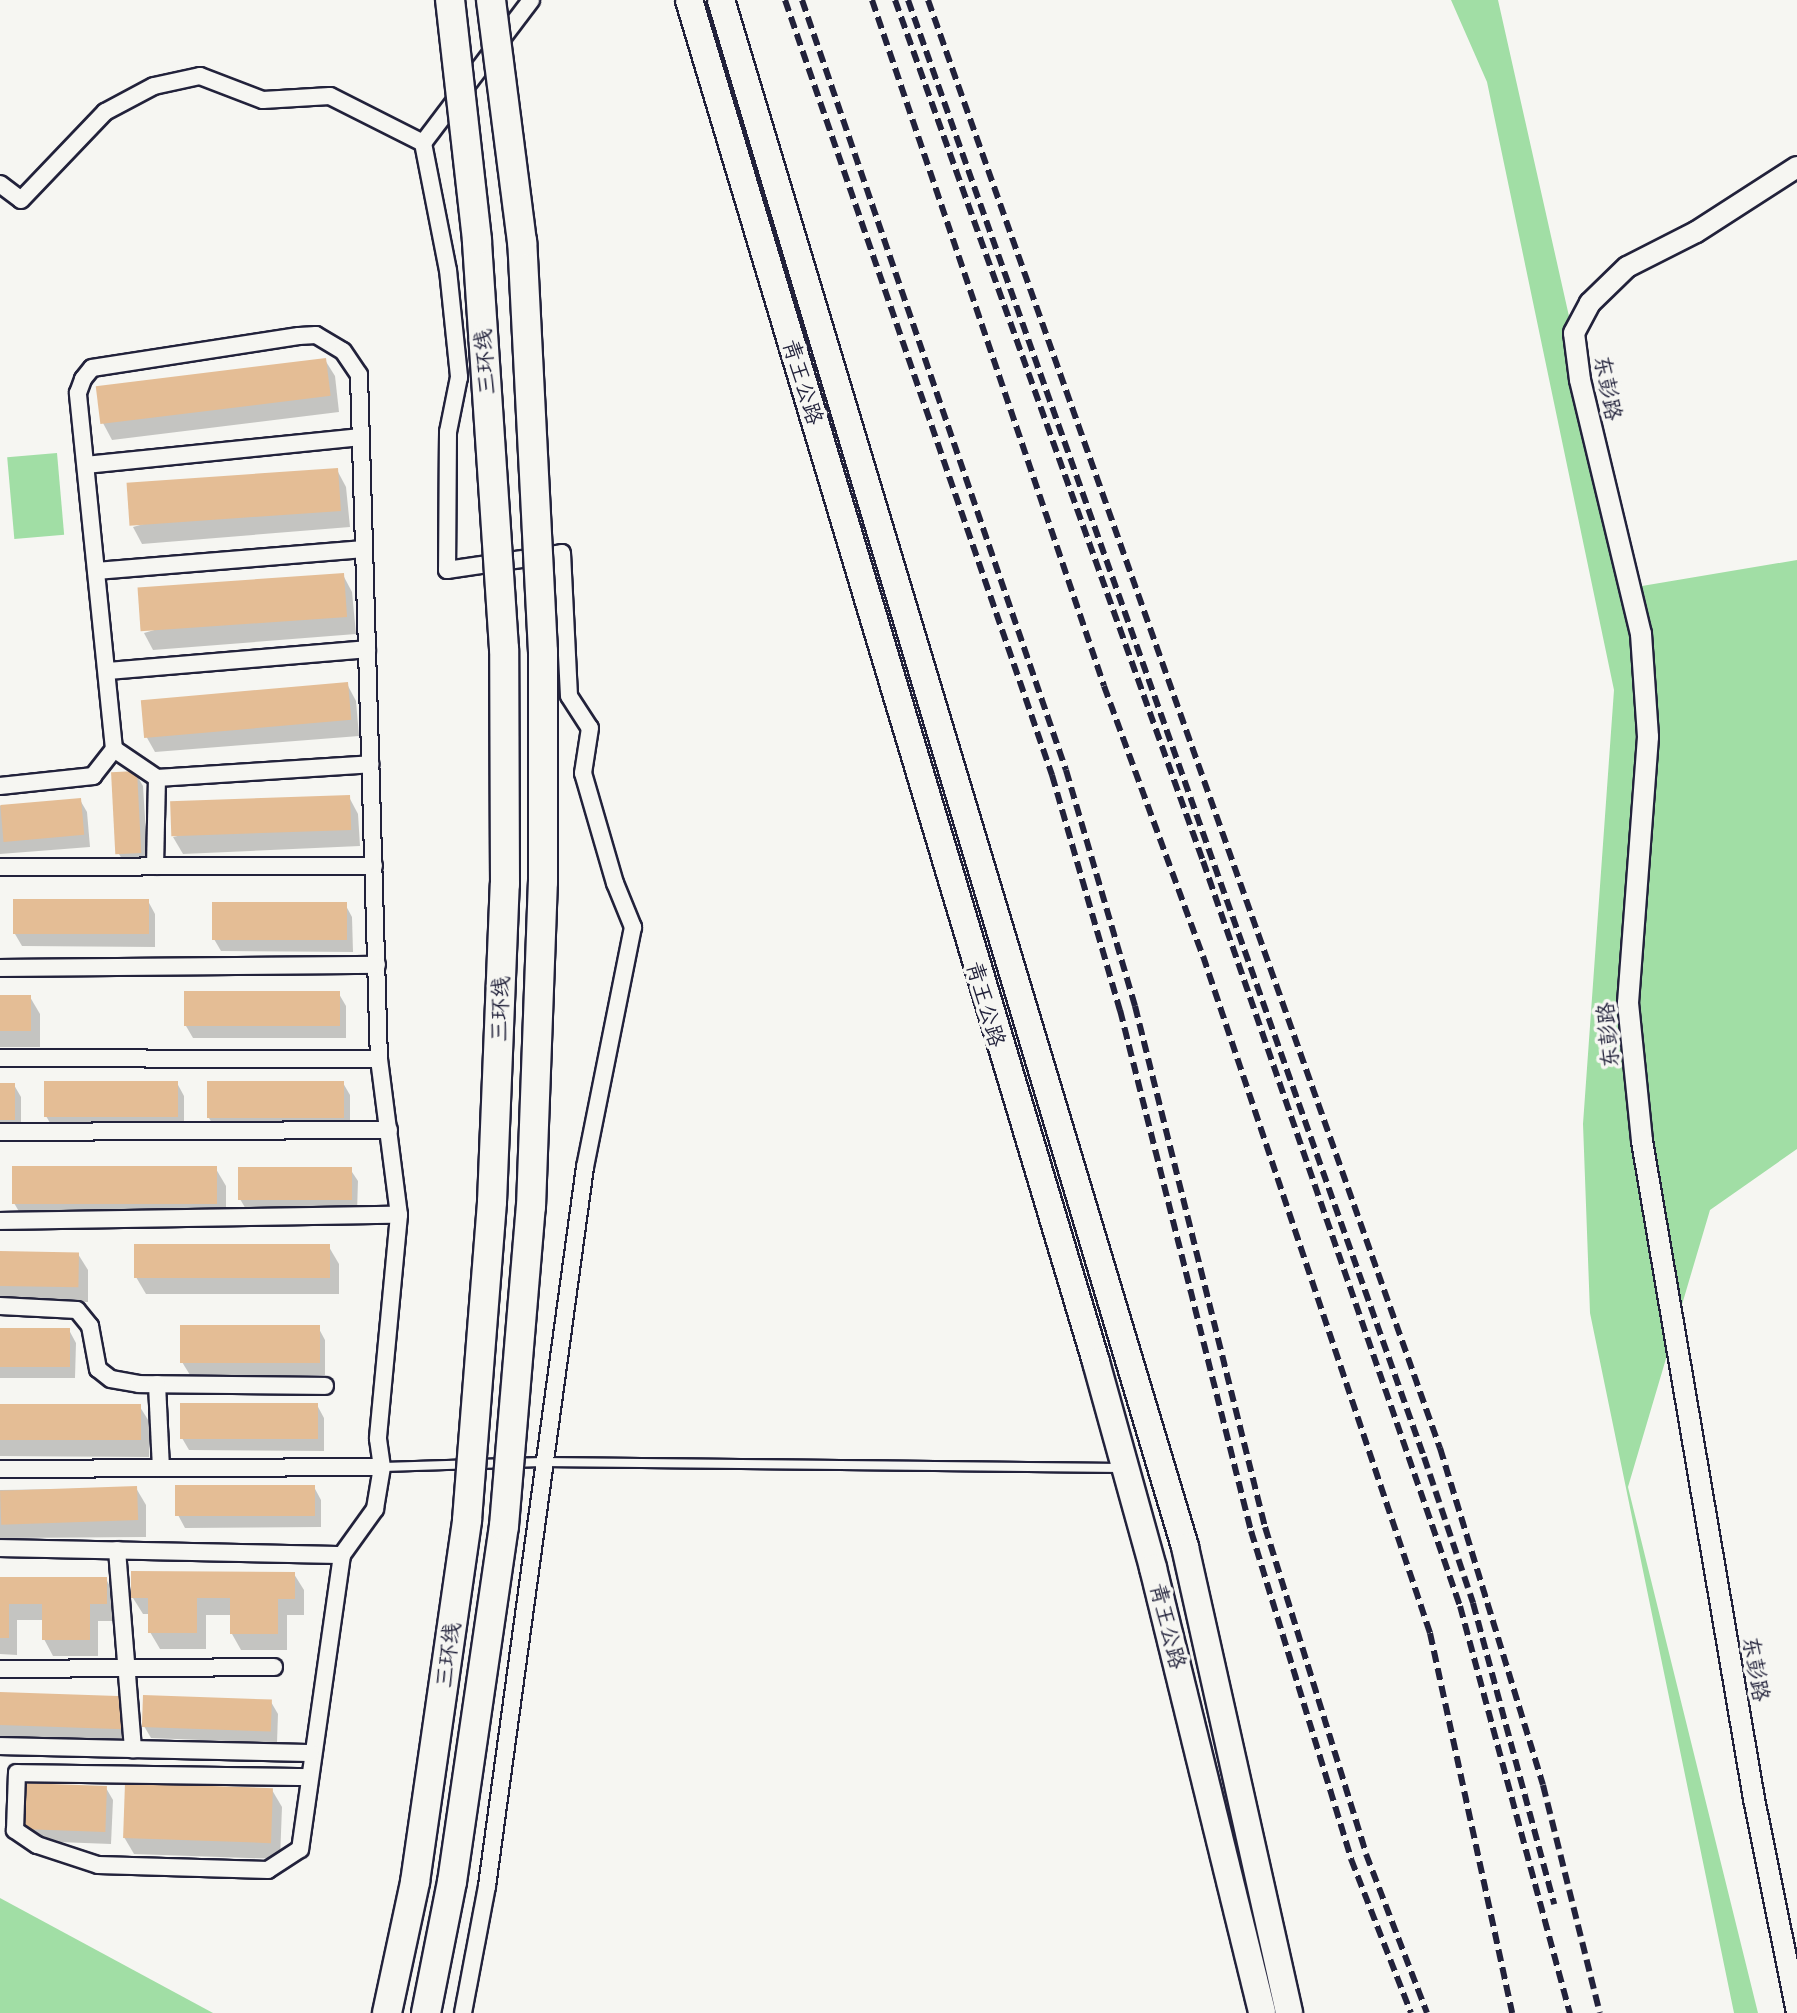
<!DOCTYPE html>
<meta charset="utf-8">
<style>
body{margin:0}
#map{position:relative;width:1797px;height:2013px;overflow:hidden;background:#f6f6f2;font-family:"Shantell Sans","LXGW WenKai TC",sans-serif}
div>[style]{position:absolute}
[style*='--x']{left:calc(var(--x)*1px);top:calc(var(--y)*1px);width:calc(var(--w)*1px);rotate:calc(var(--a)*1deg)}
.green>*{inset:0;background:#a1dea5;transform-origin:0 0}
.shadow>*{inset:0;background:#0003;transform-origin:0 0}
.building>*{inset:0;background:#e4bd95;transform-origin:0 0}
.roads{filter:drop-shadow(2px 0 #22223b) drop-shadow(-2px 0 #22223b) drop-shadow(0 2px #22223b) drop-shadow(0 -2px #22223b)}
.service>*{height:8px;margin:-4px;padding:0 4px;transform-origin:4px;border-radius:4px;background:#f6f6f2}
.minor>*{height:16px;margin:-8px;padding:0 8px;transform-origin:8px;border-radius:8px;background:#f6f6f2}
.tertiary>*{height:20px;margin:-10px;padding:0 10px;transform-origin:10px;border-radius:10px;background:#f6f6f2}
.primary>*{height:26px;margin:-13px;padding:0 13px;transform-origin:13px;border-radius:13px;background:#f6f6f2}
.rail>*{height:6px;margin-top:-3px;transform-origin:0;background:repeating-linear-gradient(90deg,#22223b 0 12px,transparent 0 18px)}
.bridges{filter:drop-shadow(2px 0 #22223b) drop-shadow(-2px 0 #22223b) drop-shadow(0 2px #22223b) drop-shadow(0 -2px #22223b)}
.trunk-bridge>*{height:28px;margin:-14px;padding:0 14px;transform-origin:14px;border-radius:14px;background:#f6f6f2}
span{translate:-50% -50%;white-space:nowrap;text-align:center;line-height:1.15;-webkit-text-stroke:7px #f6f6f2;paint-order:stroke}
.street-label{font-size:22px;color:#22223b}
</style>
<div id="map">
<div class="green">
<div style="clip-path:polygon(1451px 0,1498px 0,1630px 588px,1797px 560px,1797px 1149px,1710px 1210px,1628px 1487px,1758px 2013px,1734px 2013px,1590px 1313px,1583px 1124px,1614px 690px,1487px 82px)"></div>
<div style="left:57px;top:453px;width:82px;height:50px;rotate:85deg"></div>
<div style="clip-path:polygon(0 1898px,213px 2013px,0 2013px)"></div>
</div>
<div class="shadow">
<div style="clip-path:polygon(325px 360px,335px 376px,339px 412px,112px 440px,103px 423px)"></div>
<div style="clip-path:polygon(337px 470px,346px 487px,350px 527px,142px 544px,133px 527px)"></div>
<div style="clip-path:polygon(343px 575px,352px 592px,356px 634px,153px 650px,144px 633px)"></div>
<div style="clip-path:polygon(347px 684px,356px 701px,359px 736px,155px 752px,146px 736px)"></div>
<div style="clip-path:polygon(136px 774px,143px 786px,148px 865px,126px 866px,119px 854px)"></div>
<div style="clip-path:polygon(349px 797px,358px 814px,360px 846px,183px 854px,173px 837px)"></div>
<div style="clip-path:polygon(80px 800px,87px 812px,90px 847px,0 854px,0 806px)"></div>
<div style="clip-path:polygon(148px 901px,155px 914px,155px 947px,22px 946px,15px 934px)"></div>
<div style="clip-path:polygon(345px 904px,352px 917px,353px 952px,221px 951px,214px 939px)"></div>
<div style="clip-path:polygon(339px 994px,346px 1006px,346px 1038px,193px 1038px,186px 1026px)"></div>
<div style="clip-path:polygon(0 997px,30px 997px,40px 1014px,40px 1047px,0 1047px)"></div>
<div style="clip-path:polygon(177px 1083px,184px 1096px,184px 1129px,53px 1128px,46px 1116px)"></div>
<div style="clip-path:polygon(343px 1083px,350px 1095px,350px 1130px,216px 1130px,209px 1118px)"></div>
<div style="clip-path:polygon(0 1085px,14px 1085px,21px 1097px,21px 1132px,0 1132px)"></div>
<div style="clip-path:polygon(216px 1169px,226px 1186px,226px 1221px,24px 1220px,14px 1203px)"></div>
<div style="clip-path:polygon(350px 1169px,358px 1181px,357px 1212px,247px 1211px,240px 1199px)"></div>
<div style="clip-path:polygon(329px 1247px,339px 1264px,339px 1294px,146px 1294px,136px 1277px)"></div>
<div style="clip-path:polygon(0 1253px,78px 1254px,88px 1270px,88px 1302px,0 1302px)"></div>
<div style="clip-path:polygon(318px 1327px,325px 1340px,325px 1375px,190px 1375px,182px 1362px)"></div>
<div style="clip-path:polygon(0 1330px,69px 1330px,76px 1343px,75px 1378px,0 1378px)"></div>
<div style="clip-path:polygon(317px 1405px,324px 1418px,324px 1451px,189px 1450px,182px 1438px)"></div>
<div style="clip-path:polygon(0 1406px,140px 1407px,150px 1423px,149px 1457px,0 1456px)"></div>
<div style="clip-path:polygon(314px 1487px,321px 1500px,321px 1527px,185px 1528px,178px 1515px)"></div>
<div style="clip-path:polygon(136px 1488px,146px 1505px,146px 1537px,0 1538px,0 1490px)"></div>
<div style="clip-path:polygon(294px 1574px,304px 1590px,304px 1615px,287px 1615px,287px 1650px,241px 1650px,232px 1634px,232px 1615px,206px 1615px,206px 1649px,160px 1649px,150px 1632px,150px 1614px,143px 1614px,133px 1598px)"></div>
<div style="clip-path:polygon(0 1579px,106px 1579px,115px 1596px,116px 1621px,98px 1621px,98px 1656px,53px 1656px,44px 1639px,44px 1620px,17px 1620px,17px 1655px,0 1654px)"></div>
<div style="left:0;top:1694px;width:124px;height:43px;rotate:2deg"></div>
<div style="clip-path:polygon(271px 1702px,278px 1714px,277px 1743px,151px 1738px,144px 1726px)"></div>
<div style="clip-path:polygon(106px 1788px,113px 1800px,111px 1844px,31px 1841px,23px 1829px)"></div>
<div style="clip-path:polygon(272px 1790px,282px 1807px,280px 1859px,134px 1854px,124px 1837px)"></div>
</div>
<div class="building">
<div style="left:326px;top:358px;width:38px;height:232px;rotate:83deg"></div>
<div style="left:338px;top:468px;width:43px;height:212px;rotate:86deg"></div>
<div style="left:344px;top:573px;width:44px;height:207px;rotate:86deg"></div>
<div style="left:348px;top:682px;width:38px;height:208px;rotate:85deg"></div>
<div style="left:137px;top:771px;width:82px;height:26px;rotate:87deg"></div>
<div style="left:350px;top:795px;width:35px;height:180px;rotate:88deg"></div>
<div style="left:81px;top:798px;width:37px;height:81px;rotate:85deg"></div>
<div style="left:13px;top:899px;width:136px;height:35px"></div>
<div style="left:212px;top:902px;width:135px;height:38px"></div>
<div style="left:184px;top:991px;width:156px;height:35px"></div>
<div style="left:0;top:995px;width:31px;height:36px"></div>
<div style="left:44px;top:1081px;width:134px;height:36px"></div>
<div style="left:207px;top:1081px;width:137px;height:37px"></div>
<div style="left:0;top:1083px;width:15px;height:37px"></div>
<div style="left:12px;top:1166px;width:205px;height:38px"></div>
<div style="left:238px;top:1167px;width:114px;height:33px"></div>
<div style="left:134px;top:1244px;width:196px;height:34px"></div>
<div style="left:0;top:1251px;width:79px;height:35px;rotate:1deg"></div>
<div style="left:180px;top:1325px;width:140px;height:38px"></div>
<div style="left:0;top:1328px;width:70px;height:39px"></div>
<div style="left:180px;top:1403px;width:138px;height:36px"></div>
<div style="left:0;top:1404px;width:141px;height:36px"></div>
<div style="left:315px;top:1485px;width:31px;height:140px;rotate:90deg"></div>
<div style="left:137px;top:1486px;width:34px;height:137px;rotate:88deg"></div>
<div style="clip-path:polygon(131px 1571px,295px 1572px,295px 1599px,278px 1599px,278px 1634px,230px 1634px,230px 1598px,197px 1598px,197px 1633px,148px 1633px,148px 1598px,131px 1598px)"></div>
<div style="clip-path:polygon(0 1577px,107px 1577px,107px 1604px,90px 1604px,90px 1640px,42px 1640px,42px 1604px,9px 1604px,9px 1638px,0 1638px)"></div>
<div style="left:0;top:1692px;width:125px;height:33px;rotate:2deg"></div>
<div style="left:143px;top:1695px;width:129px;height:32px;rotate:2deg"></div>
<div style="left:23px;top:1783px;width:84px;height:46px;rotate:2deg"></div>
<div style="left:125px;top:1783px;width:148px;height:55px;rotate:2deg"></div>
</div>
<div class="roads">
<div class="service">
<div style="--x:383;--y:1467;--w:159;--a:-1.8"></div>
<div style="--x:542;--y:1462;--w:579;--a:0.59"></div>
</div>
<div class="minor">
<div style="--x:423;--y:143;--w:129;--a:78.9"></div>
<div style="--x:448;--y:270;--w:108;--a:84.1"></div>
<div style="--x:459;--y:377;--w:56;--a:101.3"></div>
<div style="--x:448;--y:432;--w:138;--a:90.4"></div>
<div style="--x:447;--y:570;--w:116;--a:-8.4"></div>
<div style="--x:562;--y:553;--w:143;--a:87.2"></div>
<div style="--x:569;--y:696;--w:38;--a:57"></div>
<div style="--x:590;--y:728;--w:46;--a:98.8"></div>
<div style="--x:583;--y:773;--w:115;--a:73.8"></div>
<div style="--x:615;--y:883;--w:48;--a:67.8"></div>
<div style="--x:633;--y:927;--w:245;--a:101.3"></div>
<div style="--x:585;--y:1167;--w:726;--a:97.76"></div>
<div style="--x:487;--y:1886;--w:129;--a:100.7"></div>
<div style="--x:0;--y:184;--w:26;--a:37"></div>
<div style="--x:21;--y:200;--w:122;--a:-46.3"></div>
<div style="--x:105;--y:112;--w:55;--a:-28"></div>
<div style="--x:154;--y:86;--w:47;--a:-12.3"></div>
<div style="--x:200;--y:76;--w:67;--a:20.9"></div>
<div style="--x:263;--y:100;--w:67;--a:-3.4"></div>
<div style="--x:330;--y:96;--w:104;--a:26.8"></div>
<div style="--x:423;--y:143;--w:179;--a:-52.9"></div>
<div style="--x:86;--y:465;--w:276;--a:-5.8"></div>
<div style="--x:96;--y:571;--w:269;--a:-4.7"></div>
<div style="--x:107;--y:671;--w:261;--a:-4.8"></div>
<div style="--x:114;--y:749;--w:52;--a:34"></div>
<div style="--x:157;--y:778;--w:214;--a:-3.7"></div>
<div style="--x:0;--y:786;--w:94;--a:-6.1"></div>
<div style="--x:93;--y:776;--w:34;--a:-52"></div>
<div style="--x:114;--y:749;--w:358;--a:-95.8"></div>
<div style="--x:78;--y:393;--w:15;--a:-70"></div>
<div style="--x:83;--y:379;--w:14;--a:-51"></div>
<div style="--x:92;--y:368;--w:209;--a:-8.8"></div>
<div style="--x:299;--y:336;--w:17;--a:-3"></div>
<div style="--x:316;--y:335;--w:31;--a:31"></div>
<div style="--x:343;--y:351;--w:29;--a:56"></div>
<div style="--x:359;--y:375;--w:684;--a:88.33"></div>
<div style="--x:379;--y:1059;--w:157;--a:82.7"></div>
<div style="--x:399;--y:1215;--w:225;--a:95.4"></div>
<div style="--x:378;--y:1439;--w:28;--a:82"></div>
<div style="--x:382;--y:1467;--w:43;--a:99.5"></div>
<div style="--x:375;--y:1509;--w:57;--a:125.7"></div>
<div style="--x:342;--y:1555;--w:297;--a:98.1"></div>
<div style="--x:300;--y:1849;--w:38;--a:147"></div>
<div style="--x:268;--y:1870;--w:170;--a:-178.3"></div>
<div style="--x:98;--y:1865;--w:64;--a:-161.8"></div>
<div style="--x:37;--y:1845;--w:27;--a:-146"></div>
<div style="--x:15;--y:1830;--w:57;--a:-88"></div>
<div style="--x:17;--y:1773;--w:291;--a:0.8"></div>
<div style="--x:155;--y:866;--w:88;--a:-88.7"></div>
<div style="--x:0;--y:867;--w:374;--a:-0.2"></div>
<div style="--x:0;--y:968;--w:377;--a:-0.5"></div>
<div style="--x:0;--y:1058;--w:379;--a:0.2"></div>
<div style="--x:0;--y:1132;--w:389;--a:-0.3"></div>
<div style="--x:0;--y:1221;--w:399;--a:-0.9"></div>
<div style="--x:0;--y:1306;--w:77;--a:3"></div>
<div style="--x:77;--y:1310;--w:21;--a:51"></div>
<div style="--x:90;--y:1326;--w:44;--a:79.5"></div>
<div style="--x:98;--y:1369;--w:16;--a:38"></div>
<div style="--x:111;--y:1379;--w:28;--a:10"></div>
<div style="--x:139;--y:1384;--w:186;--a:0.6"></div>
<div style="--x:157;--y:1384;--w:84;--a:87.3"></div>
<div style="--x:0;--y:1469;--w:382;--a:-0.3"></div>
<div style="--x:0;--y:1548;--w:342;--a:1.2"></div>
<div style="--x:117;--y:1550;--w:200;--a:85.4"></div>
<div style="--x:0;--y:1669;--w:274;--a:-0.4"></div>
<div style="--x:0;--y:1746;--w:311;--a:1.3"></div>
</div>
<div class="tertiary">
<div style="--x:1797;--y:167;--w:120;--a:147.2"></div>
<div style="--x:1696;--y:232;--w:77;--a:153.1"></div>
<div style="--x:1627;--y:267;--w:52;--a:135.8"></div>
<div style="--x:1590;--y:303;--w:34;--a:118"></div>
<div style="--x:1574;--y:333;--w:47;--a:82.7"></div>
<div style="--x:1580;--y:380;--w:261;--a:76.5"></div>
<div style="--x:1641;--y:634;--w:103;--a:86.1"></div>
<div style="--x:1648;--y:737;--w:267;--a:94.3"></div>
<div style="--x:1628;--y:1003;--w:139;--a:84.2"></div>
<div style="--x:1642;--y:1141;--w:667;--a:80.34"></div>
<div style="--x:1754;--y:1799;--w:217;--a:78.6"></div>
</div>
<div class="primary">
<div style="--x:689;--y:0;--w:1422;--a:73.36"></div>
<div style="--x:1096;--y:1362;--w:214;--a:74.5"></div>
<div style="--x:1153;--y:1568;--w:458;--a:76.2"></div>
<div style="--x:721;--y:0;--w:1615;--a:73.3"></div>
<div style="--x:1185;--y:1547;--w:477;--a:77.4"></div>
</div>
</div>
<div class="rail">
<div style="--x:785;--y:0;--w:820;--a:70.99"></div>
<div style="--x:1052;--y:775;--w:245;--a:73.9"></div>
<div style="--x:1120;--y:1010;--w:537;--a:75.89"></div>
<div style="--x:1251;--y:1531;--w:343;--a:73"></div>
<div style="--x:1351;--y:1859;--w:165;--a:68.7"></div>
<div style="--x:802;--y:0;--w:814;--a:71.08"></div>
<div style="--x:1066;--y:770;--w:246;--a:73.7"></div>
<div style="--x:1135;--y:1006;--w:537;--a:75.99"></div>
<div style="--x:1265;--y:1527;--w:342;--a:72.8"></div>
<div style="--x:1366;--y:1854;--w:170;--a:69"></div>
<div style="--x:872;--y:0;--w:724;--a:71.31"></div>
<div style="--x:1104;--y:686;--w:288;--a:69.9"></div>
<div style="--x:1203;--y:956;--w:714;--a:71.46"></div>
<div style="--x:1430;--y:1633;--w:389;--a:77.8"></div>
<div style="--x:895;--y:0;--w:914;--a:70.32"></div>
<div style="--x:1203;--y:861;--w:788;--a:70.97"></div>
<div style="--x:1460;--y:1606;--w:422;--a:74.9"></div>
<div style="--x:908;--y:0;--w:1546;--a:70.5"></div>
<div style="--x:1424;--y:1457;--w:154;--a:71.4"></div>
<div style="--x:1473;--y:1603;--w:312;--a:74.9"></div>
<div style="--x:928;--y:0;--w:1536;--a:70.53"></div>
<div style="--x:1440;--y:1448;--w:352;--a:73"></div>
<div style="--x:1543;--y:1785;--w:235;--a:76"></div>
</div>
<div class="bridges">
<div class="trunk-bridge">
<div style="--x:387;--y:2013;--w:134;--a:-77.9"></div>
<div style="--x:415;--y:1882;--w:366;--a:-81.8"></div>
<div style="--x:467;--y:1520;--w:319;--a:-85.5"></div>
<div style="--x:492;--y:1202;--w:318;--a:-87.7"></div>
<div style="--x:505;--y:884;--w:235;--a:-90.2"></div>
<div style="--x:504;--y:649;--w:410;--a:-93.8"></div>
<div style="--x:477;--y:240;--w:242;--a:-96.4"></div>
<div style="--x:426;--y:2013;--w:134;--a:-78.8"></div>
<div style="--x:452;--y:1882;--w:360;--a:-81.7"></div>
<div style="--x:504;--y:1526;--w:320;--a:-85.2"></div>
<div style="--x:531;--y:1207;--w:325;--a:-87.9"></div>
<div style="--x:543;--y:882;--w:230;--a:-90"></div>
<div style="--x:543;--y:652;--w:411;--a:-92.9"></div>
<div style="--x:522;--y:242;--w:244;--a:-97.3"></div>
</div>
</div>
<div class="street-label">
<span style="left:485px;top:362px;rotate:-94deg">三环线</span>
<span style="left:803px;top:382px;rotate:73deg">青王公路</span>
<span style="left:1608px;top:388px;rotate:79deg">东彭路</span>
<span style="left:986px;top:1004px;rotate:74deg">青王公路</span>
<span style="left:500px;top:1009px;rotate:-88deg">三环线</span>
<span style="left:1608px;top:1035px;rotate:-95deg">东彭路</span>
<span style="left:1168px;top:1626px;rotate:76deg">青王公路</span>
<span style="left:448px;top:1655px;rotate:-82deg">三环线</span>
<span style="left:1756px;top:1669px;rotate:80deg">东彭路</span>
</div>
</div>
